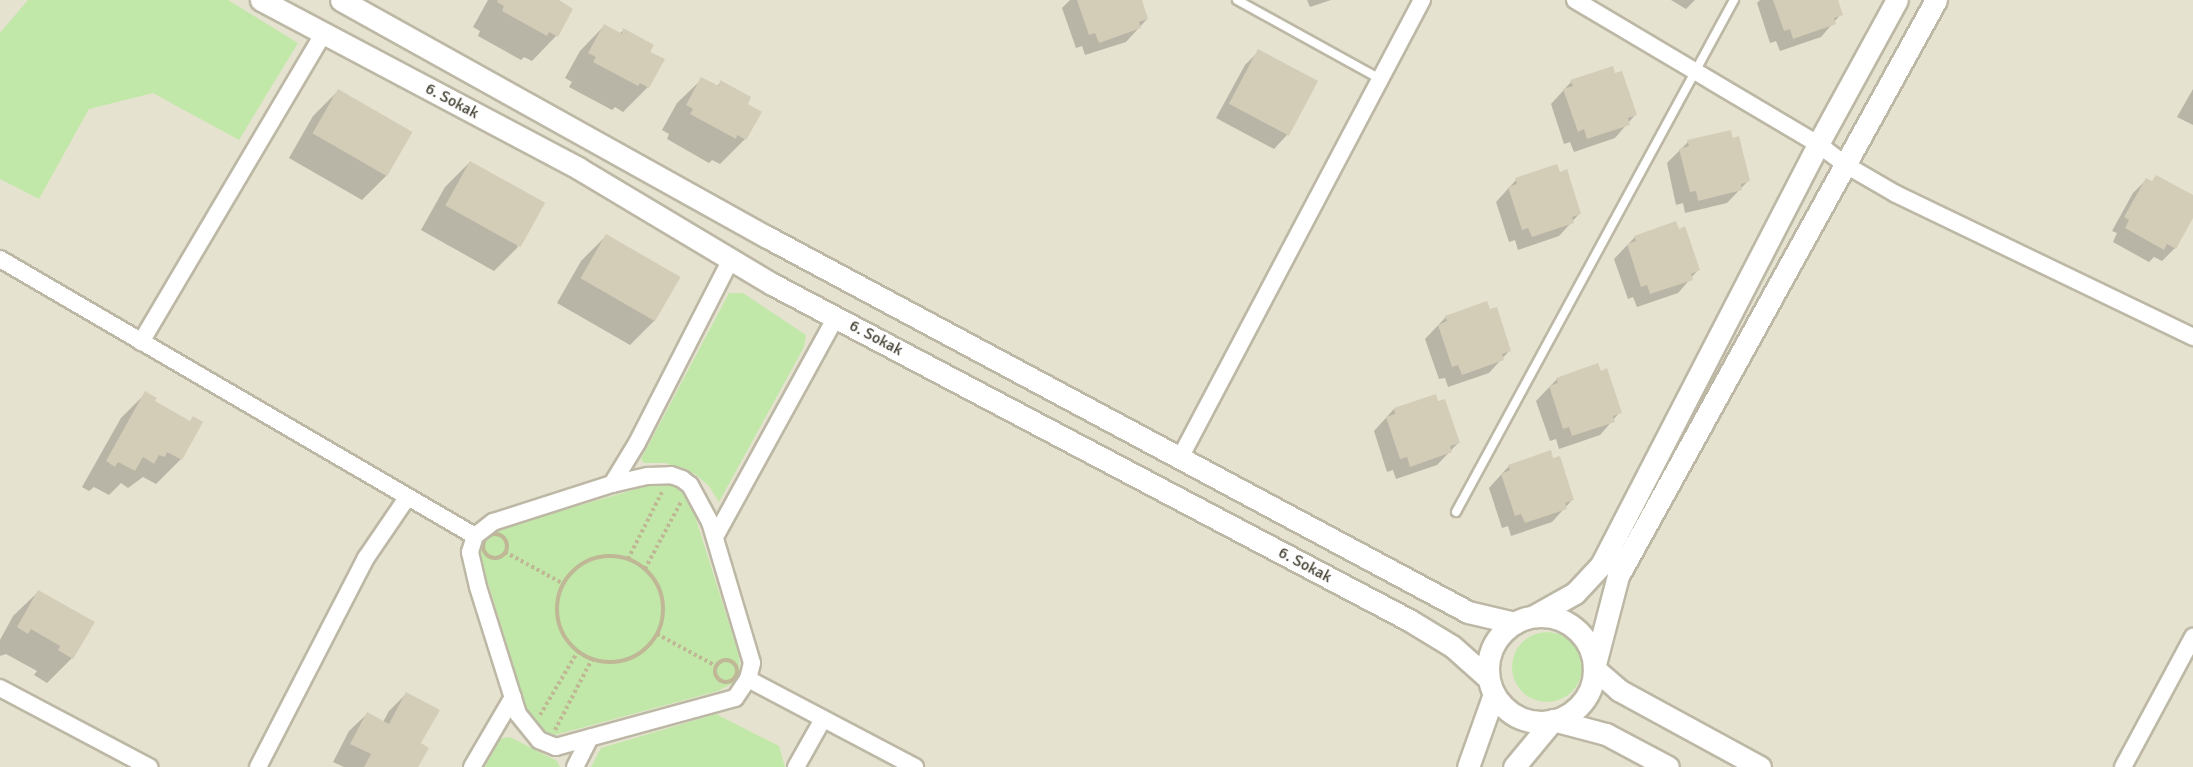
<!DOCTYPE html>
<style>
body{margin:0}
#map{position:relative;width:2193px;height:767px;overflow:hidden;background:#f2efe2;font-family:Signika,sans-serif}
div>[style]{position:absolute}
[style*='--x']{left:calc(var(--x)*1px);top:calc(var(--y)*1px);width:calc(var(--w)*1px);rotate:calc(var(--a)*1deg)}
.residential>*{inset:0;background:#e6e2d0;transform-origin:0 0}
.green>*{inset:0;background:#c2e8a9}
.round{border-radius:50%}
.shadow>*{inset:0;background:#0003}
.building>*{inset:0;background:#d3ccb7;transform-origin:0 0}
.path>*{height:4px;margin-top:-2px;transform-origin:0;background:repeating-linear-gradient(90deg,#bfb795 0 3px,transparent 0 6px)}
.path>.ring{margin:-2px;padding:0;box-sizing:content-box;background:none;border:4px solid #bfb795;border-radius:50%}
.roads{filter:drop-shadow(2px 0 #bdb8a5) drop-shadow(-2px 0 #bdb8a5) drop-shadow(0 2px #bdb8a5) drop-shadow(0 -2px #bdb8a5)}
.service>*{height:8px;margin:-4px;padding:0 4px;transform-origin:4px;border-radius:4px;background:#fff}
.minor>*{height:16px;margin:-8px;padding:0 8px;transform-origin:8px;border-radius:8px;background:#fff}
.tertiary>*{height:21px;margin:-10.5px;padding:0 10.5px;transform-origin:10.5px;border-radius:10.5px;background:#fff}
.tertiary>.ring{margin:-10.5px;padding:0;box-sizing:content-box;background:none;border:21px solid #fff;border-radius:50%}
span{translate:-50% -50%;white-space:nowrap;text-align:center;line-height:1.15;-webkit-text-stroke:5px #fff;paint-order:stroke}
.street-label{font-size:16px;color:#433f32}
</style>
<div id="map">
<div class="residential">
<div style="left:0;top:0;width:2193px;height:767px"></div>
</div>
<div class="green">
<div style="clip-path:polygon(28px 0,228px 0,298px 43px,239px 140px,153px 93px,89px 109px,39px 199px,0 179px,0 33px)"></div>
<div style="clip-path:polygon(729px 293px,743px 293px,806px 335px,804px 347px,719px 502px,709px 486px,695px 474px,665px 463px,644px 463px,641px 459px)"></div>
<div style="clip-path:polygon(657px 483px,674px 484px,689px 497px,739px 655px,740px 675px,735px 682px,718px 691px,555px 735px,539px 731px,529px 717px,484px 570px,478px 547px,482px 538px,491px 531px)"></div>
<div class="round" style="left:1512px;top:632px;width:70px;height:70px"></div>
<div style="clip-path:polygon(716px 714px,779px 746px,785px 767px,591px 767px,601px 748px)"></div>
<div style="clip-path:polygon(510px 737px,557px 761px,560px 767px,485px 767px,500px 739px)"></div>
</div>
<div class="shadow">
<div style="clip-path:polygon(488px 0,558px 0,571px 9px,556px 36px,532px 61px,524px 57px,521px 60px,478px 36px,480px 31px,473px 27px)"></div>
<div style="clip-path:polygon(1070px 0,1140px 0,1147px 19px,1126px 42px,1085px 55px,1082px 46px,1076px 48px,1062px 8px)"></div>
<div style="clip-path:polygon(1307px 0,1331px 0,1310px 7px)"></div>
<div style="clip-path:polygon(1671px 0,1695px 0,1686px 9px)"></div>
<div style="clip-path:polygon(1760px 0,1836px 0,1841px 14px,1821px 37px,1780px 51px,1776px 41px,1770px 43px,1757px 3px)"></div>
<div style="clip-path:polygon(604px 26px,619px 34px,624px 30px,648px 52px,648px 87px,623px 112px,615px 107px,612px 110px,569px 87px,572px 82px,565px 78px,580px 51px)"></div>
<div style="clip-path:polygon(1259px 51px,1316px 82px,1287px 135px,1274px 149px,1216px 118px,1245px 65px)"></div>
<div style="clip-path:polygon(702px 79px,716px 87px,721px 82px,746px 104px,745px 139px,720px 164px,712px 160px,709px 163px,667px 139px,669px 134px,662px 130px,677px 103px)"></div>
<div style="clip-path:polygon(1571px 82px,1635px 115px,1615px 138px,1574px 152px,1570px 142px,1564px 144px,1551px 104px)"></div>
<div style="clip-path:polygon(2193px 89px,2193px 125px,2177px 117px)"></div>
<div style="clip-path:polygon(338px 91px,387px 175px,362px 200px,289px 158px,313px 116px)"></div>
<div style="clip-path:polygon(1731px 139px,1748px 181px,1727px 203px,1685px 213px,1683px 203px,1676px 205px,1667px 163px,1688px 142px)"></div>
<div style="clip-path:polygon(470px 162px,518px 247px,494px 271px,421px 230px,445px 187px)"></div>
<div style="clip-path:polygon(1559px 174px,1580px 213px,1559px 236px,1518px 250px,1515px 240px,1509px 242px,1496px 202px,1516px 180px)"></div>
<div style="clip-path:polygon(2146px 180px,2193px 197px,2193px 215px,2175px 248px,2162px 261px,2154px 257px,2149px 262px,2113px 242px,2117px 233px,2112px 231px,2133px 193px)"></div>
<div style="clip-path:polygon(606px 236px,655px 320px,630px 345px,557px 303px,581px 261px)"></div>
<div style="clip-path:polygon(1635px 237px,1698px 270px,1678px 293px,1637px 307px,1633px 297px,1628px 299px,1614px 259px)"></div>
<div style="clip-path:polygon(1446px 317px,1510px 350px,1489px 373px,1448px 387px,1445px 378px,1439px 379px,1425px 339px)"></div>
<div style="clip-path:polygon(1557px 379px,1620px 412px,1600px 435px,1559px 449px,1556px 439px,1550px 441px,1536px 401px)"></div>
<div style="clip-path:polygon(146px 393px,153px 402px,189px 422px,201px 423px,181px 459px,156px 484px,143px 477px,128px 488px,121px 483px,109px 495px,94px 487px,89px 491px,82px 487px,121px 418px)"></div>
<div style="clip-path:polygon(1437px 403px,1458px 443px,1437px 465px,1396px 479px,1393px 470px,1387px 472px,1374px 431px,1394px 409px)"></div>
<div style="clip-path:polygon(1552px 460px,1573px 499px,1552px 522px,1511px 536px,1508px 526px,1502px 528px,1489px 488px,1509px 466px)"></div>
<div style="clip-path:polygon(38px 592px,72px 658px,47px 683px,34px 675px,37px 671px,6px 654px,0 656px,0 640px,13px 616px)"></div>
<div style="clip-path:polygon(406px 694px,419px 744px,416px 767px,344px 767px,333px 762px,349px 731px,367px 714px,383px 722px,389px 711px)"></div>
</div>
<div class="building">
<div style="clip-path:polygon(498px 0,559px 0,573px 9px,558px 37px,549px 32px,547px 36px,502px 11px,504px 6px,497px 2px)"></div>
<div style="clip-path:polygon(1077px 0,1142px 0,1148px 19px,1139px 22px,1141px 28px,1099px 43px,1095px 33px,1089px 35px)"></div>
<div style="clip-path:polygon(1773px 0,1838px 0,1843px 15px,1834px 18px,1836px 24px,1793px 39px,1790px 29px,1784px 31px)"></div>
<div style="clip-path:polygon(604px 24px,622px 34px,623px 28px,654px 45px,650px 52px,665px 59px,649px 88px,640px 83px,638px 86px,593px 62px,596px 57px,588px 53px)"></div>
<div style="left:1258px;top:49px;width:68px;height:62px;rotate:28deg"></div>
<div style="clip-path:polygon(1613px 66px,1615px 73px,1622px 71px,1637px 115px,1628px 118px,1630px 125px,1587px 139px,1584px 129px,1578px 132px,1563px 89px,1573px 86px,1570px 80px)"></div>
<div style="clip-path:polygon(701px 77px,719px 86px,720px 80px,751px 97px,748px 104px,762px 112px,746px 140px,737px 135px,736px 139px,690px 114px,693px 109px,686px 105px)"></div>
<div style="left:338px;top:89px;width:86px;height:51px;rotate:30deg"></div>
<div style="clip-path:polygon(1731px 130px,1733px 138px,1739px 136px,1750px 181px,1741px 184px,1742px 190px,1698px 201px,1696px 191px,1690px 192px,1679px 149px,1689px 146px,1687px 140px)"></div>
<div style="left:470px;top:161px;width:86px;height:51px;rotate:29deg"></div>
<div style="clip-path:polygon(1557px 164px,1560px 172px,1567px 169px,1581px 214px,1572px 217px,1574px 223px,1532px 237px,1528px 228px,1522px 230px,1508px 187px,1517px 184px,1515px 178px)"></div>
<div style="clip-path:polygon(2156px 175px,2193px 195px,2193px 218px,2176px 249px,2167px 244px,2164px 250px,2125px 228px,2129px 220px,2124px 217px,2146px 178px,2152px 181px)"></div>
<div style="clip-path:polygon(1676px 221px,1679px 229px,1685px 226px,1700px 270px,1691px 274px,1693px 280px,1650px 294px,1647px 285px,1641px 287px,1627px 244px,1636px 241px,1634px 236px)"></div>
<div style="left:606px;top:234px;width:86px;height:51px;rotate:30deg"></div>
<div style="clip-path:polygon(1487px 301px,1490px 309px,1497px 307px,1511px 351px,1502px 354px,1504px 360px,1462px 375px,1458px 365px,1452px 367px,1438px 325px,1447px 321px,1445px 316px)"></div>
<div style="clip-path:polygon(1598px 363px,1601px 371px,1607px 368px,1622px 413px,1613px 416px,1615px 422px,1572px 436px,1569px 427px,1563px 429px,1549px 386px,1558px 383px,1556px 378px)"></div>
<div style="clip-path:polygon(145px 391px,157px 398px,155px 401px,190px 421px,193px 416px,203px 422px,182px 460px,167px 452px,165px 457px,159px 455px,154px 464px,143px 457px,135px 471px,118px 462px,115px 467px,106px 461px)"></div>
<div style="clip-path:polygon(1436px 394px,1438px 401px,1445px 399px,1460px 443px,1450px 446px,1452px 452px,1410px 467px,1407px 457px,1400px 459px,1386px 417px,1395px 414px,1394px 408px)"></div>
<div style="clip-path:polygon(1551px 450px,1553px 458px,1560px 456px,1574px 500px,1565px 503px,1567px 509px,1525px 523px,1521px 514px,1515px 516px,1501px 474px,1510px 470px,1508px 465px)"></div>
<div style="clip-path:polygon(38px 590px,95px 622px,73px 659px,58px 650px,60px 646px,31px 629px,28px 634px,17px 627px)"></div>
<div style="clip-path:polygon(406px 692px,440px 710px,421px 743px,429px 748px,418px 767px,364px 767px,371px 754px,350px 744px,367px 712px,389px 724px)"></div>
</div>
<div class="path">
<div class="ring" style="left:483px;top:534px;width:20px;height:20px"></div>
<div style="--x:505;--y:552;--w:67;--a:28.5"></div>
<div class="ring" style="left:557px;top:556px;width:102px;height:102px"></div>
<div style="--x:628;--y:559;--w:75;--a:-63.1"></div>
<div style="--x:645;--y:569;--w:76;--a:-61.8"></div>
<div style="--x:657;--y:634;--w:67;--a:28.5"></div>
<div class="ring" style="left:715px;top:660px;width:18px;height:18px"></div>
<div style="--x:540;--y:715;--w:74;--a:-59.3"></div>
<div style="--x:555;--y:730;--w:80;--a:-62.5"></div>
</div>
<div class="roads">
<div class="service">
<div style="--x:1237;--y:0;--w:163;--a:28.9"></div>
<div style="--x:1456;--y:512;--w:583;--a:-61.5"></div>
</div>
<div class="minor">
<div style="--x:1575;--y:0;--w:282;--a:30.7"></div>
<div style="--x:1818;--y:144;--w:35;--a:37"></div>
<div style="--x:1846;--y:165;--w:58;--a:30.1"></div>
<div style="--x:1896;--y:194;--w:330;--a:25.7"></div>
<div style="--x:0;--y:259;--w:550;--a:30.25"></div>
<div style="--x:141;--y:342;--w:359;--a:-59.4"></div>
<div style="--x:1180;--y:458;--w:518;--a:-62.15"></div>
<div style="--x:671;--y:475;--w:12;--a:20"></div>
<div style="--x:682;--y:479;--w:10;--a:37"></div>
<div style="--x:690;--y:485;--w:42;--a:61.6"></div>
<div style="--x:710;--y:522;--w:147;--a:73.4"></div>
<div style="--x:752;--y:663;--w:16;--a:104"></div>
<div style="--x:748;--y:679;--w:23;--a:124"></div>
<div style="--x:735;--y:698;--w:186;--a:164.7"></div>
<div style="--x:556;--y:747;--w:18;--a:-158"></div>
<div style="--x:539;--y:740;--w:33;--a:-129"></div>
<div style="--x:518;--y:714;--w:133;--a:-107.5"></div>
<div style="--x:478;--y:587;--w:36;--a:-103"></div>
<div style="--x:470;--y:552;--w:17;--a:-73"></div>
<div style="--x:475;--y:536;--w:23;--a:-38"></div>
<div style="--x:493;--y:522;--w:125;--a:-17.7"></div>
<div style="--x:612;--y:484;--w:37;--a:-13"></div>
<div style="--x:648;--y:476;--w:23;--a:-2"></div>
<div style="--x:612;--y:484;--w:48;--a:-58.6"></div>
<div style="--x:637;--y:443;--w:207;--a:-62.9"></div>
<div style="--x:715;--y:537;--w:251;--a:-61.2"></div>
<div style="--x:748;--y:679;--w:189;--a:27.8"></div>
<div style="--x:0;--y:688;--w:169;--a:27.9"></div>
<div style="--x:258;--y:767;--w:235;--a:-62.7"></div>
<div style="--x:366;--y:558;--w:73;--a:-55.7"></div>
<div style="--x:472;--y:767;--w:81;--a:-59.6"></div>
<div style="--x:575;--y:767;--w:33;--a:-63"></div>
<div style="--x:796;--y:767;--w:55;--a:-60.6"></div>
<div style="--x:2123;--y:767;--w:148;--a:-61.7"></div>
</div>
<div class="tertiary">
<div style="--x:261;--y:0;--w:359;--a:27.9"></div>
<div style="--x:578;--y:168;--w:226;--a:30.9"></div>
<div style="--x:772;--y:284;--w:720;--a:27.81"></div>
<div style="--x:1409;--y:620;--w:50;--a:31.2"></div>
<div style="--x:1452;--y:646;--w:48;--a:41.6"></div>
<div style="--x:341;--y:0;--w:487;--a:29.1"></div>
<div style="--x:767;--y:237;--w:795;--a:28.14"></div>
<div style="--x:1468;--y:612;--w:48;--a:13.2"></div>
<div style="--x:1534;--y:616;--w:47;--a:-29.3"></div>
<div style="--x:1575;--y:593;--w:38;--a:-47"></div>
<div style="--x:1601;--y:565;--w:474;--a:-62.7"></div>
<div style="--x:1818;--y:144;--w:164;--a:-61.3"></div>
<div class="ring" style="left:1488px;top:616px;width:85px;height:85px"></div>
<div style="--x:1468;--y:767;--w:77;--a:-70.4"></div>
<div style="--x:1514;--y:767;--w:61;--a:-50.3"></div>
<div style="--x:1553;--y:720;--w:55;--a:14.8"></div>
<div style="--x:1606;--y:734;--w:70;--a:28"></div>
<div style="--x:1760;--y:767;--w:161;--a:-151.4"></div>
<div style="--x:1619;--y:690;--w:33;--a:-139"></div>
<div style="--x:1594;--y:668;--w:95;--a:-75.4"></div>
<div style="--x:1618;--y:576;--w:658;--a:-61.1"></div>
</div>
</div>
<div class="street-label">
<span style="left:452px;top:101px;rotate:28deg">6. Sokak</span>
<span style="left:876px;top:338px;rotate:28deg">6. Sokak</span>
<span style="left:1305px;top:565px;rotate:28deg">6. Sokak</span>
</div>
</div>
